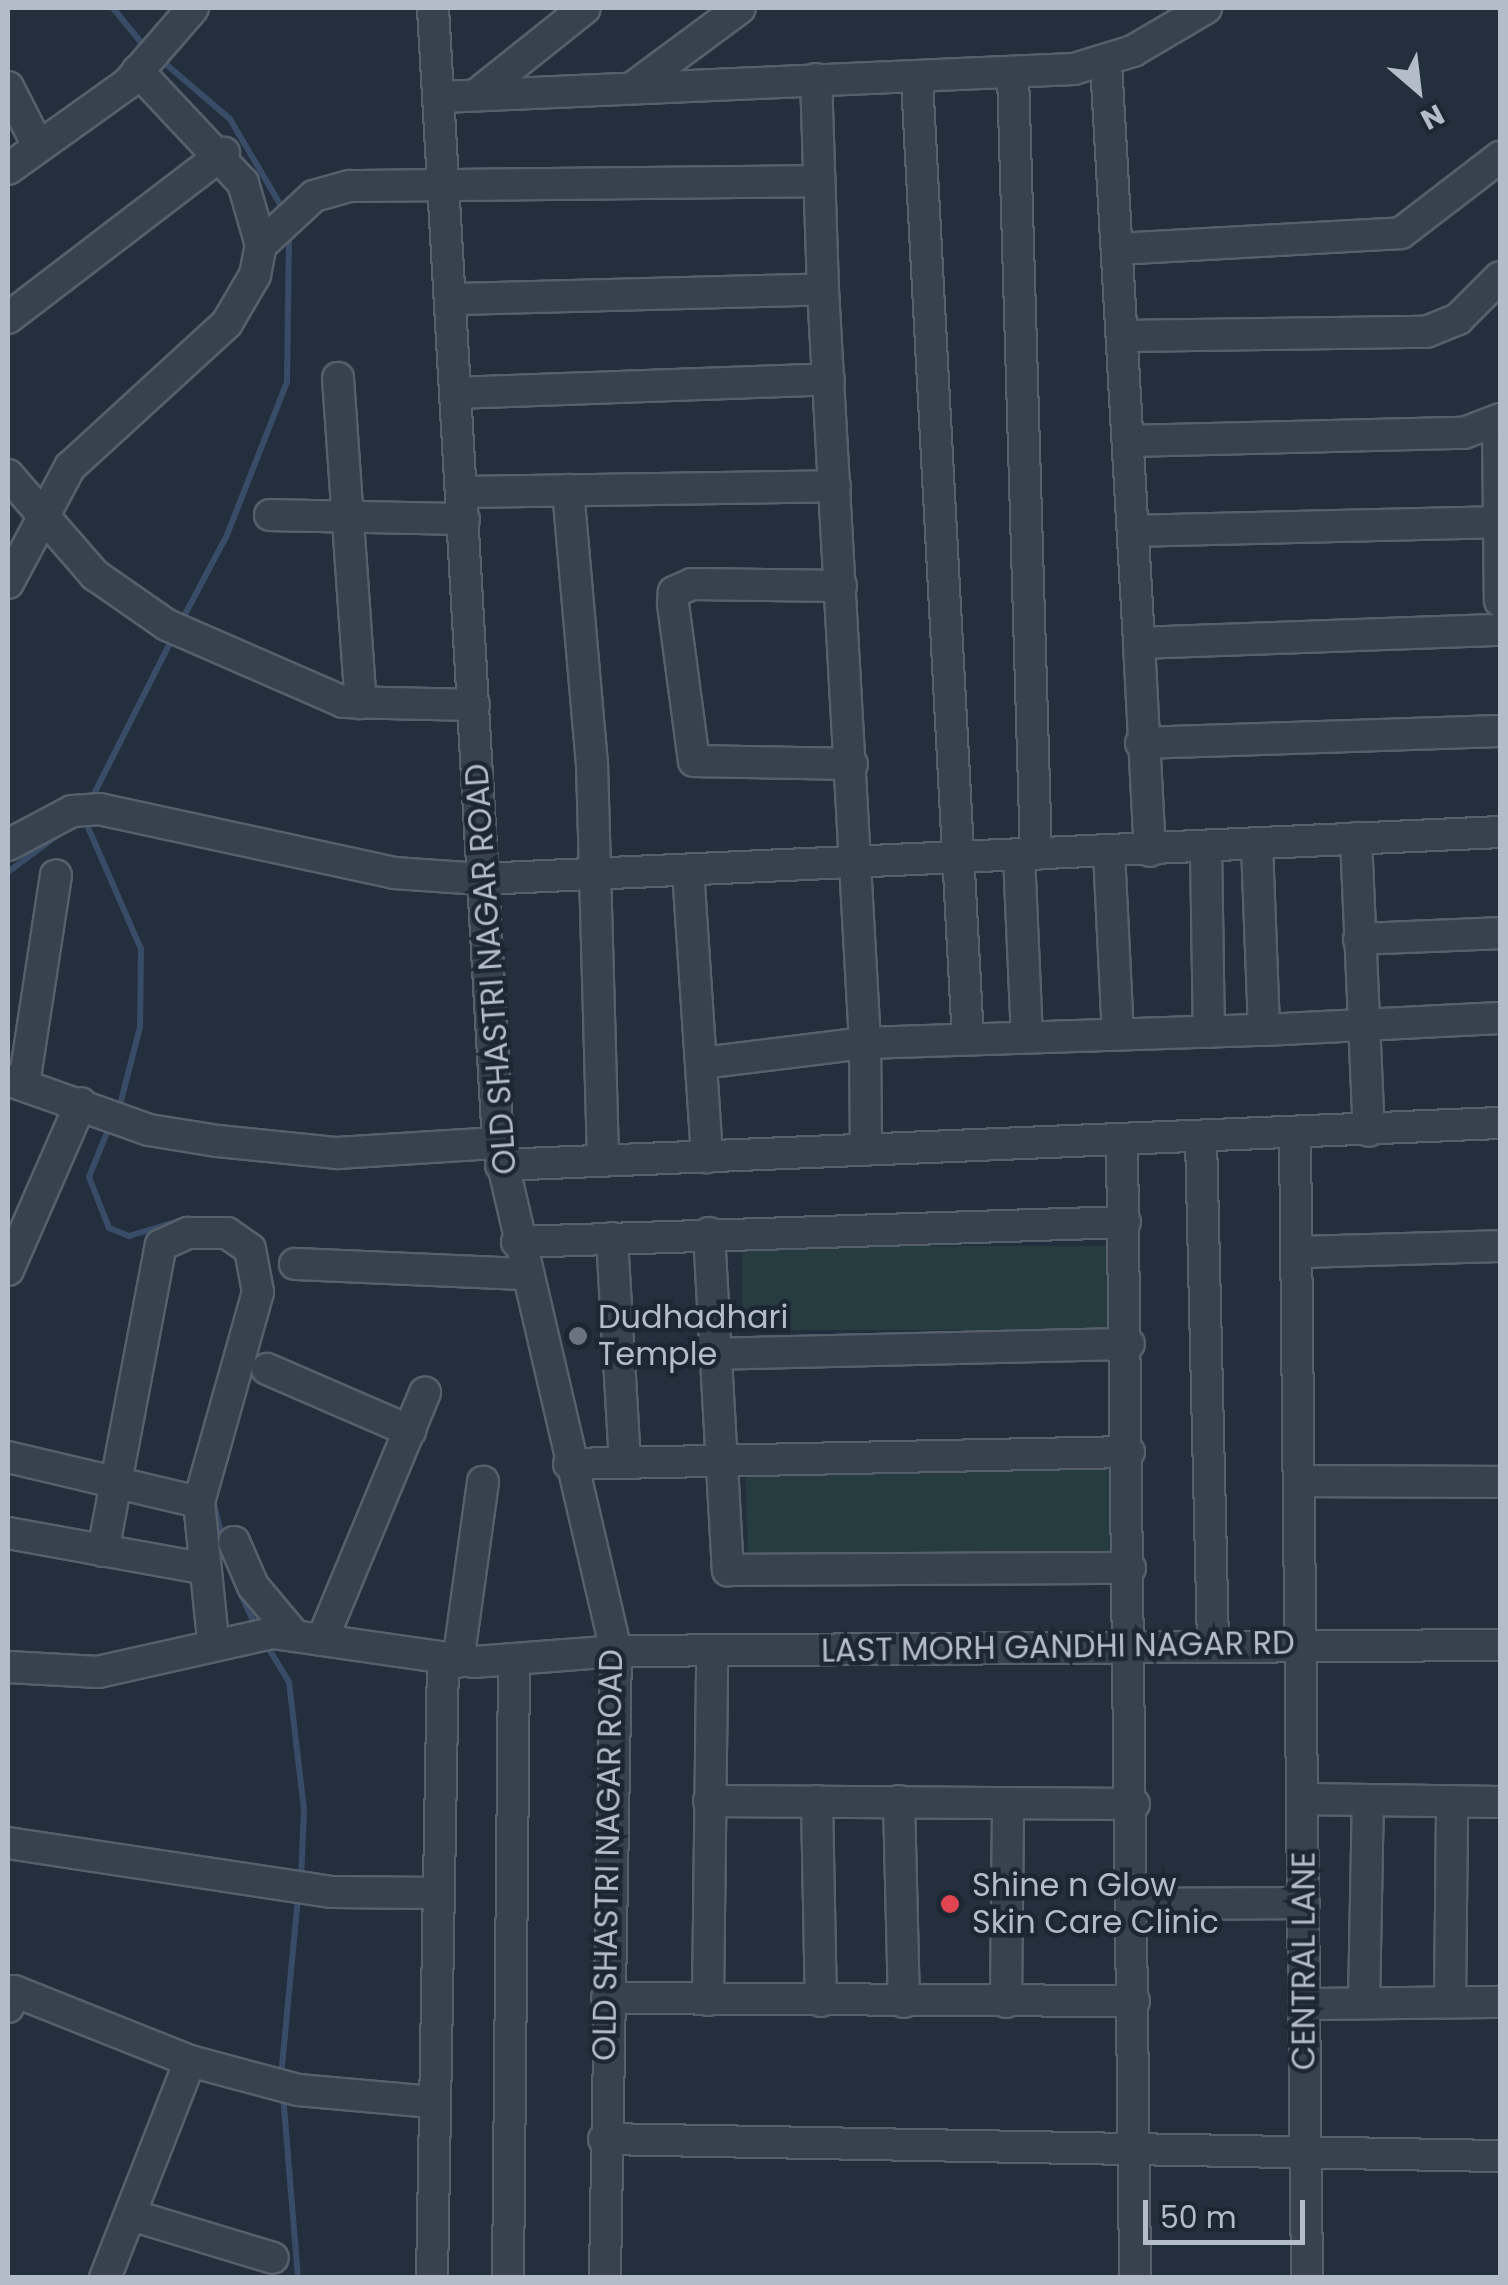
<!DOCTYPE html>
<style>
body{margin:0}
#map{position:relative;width:1508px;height:2285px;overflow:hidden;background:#242f3e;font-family:Poppins,sans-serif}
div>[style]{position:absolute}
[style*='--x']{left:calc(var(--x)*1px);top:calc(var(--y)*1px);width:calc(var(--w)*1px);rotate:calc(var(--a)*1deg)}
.green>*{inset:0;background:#263c3f;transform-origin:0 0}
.stream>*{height:6px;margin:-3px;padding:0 3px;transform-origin:3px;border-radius:3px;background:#394c67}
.roads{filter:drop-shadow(2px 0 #565f6c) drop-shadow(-2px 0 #565f6c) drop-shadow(0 2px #565f6c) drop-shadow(0 -2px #565f6c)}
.minor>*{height:30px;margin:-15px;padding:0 15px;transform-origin:15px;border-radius:15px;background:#38414e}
.dots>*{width:28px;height:28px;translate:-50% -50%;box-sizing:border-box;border:5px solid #1d2633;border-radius:50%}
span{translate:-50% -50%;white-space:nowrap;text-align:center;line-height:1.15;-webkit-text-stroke:9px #1d2633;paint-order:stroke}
.street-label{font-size:32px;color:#b4bcc9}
.poi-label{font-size:32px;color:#b4bcc9}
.left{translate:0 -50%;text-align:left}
.frame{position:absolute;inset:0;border:10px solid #b4bcc9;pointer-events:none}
.north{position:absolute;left:1368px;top:40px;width:100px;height:100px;-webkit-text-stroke:8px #1d2633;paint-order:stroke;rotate:152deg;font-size:28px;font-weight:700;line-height:40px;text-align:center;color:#b4bcc9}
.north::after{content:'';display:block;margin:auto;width:35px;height:45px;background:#b4bcc9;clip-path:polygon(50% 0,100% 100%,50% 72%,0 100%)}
.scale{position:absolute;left:1143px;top:2200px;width:162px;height:45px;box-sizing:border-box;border:5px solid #b4bcc9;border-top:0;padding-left:12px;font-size:30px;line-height:35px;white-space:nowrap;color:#b4bcc9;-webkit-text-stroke:8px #1d2633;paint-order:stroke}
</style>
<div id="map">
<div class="green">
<div style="left:1114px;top:1246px;width:84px;height:372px;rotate:90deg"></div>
<div style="left:1117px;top:1461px;width:95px;height:372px;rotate:88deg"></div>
</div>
<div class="stream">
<div style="--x:113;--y:8;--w:54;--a:51"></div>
<div style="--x:161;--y:60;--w:91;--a:40.5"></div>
<div style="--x:230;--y:119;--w:107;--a:59.6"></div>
<div style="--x:181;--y:622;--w:98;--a:-62.1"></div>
<div style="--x:227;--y:535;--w:164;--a:-68.6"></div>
<div style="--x:287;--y:382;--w:149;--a:-89.2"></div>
<div style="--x:91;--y:800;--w:182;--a:-63.3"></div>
<div style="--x:84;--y:818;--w:143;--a:66.5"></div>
<div style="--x:141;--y:949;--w:78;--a:90.7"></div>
<div style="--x:140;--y:1027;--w:85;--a:104.4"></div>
<div style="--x:8;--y:872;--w:69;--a:-36.7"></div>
<div style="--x:110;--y:1125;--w:56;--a:112"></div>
<div style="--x:89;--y:1177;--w:55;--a:68.6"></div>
<div style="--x:109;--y:1228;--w:22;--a:22"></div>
<div style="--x:129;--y:1236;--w:59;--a:-16.9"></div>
<div style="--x:262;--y:1245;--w:42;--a:77.6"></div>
<div style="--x:214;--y:1505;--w:37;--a:76"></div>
<div style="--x:235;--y:1582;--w:52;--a:64.9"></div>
<div style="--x:266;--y:1644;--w:44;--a:58.8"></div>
<div style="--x:289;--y:1682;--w:129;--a:83.3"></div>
<div style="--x:304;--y:1810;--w:69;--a:92.5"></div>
<div style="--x:281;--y:2077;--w:181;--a:-84.6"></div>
<div style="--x:283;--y:2095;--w:184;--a:85.3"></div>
</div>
<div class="roads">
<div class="minor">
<div style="--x:433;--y:8;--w:1137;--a:86.72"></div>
<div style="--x:498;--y:1143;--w:522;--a:76.92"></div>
<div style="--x:616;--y:1651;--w:627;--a:91.01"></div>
<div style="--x:1106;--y:63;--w:581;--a:86.74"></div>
<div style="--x:1139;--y:643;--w:361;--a:-2.1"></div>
<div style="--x:1013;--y:75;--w:779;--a:88.31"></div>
<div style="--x:917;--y:80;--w:960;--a:86.96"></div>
<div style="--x:636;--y:85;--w:129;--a:-36.5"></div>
<div style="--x:8;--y:87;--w:66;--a:63"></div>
<div style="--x:476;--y:95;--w:139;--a:-38.6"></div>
<div style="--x:442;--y:97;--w:633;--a:-2.54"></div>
<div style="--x:1074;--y:69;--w:62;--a:-17"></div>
<div style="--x:1133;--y:51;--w:85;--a:-30.5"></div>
<div style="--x:8;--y:169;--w:148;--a:-35.6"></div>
<div style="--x:128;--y:83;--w:99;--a:-49.1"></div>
<div style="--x:261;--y:245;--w:72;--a:-42.8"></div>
<div style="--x:314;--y:196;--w:37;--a:-16"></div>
<div style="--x:350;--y:186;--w:469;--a:-0.6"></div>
<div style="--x:1118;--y:249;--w:283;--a:-3.2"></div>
<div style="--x:1401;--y:233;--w:125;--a:-37.5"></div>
<div style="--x:453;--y:299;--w:370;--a:-1.5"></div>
<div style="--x:823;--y:289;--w:210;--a:-91.9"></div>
<div style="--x:8;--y:318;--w:272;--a:-37.4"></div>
<div style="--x:1122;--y:336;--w:304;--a:-0.8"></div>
<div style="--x:1426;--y:332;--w:35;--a:-22"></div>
<div style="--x:1458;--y:319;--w:59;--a:-45"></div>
<div style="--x:338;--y:378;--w:326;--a:86"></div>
<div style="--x:456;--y:393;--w:373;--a:-2.1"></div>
<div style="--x:1498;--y:421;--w:180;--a:89.4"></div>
<div style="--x:1128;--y:441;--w:336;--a:-1.4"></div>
<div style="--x:1464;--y:433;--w:39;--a:-21"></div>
<div style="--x:8;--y:475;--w:133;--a:49"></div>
<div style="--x:95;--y:575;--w:88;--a:34.8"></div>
<div style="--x:167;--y:625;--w:192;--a:23.6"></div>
<div style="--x:343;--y:702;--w:131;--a:1.3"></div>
<div style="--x:568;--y:490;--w:275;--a:85"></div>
<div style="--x:592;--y:764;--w:397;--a:88.4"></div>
<div style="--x:462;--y:492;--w:373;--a:-0.9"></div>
<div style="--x:270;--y:515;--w:194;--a:1.2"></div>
<div style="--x:1133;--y:531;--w:366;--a:-1.4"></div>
<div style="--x:8;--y:583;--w:132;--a:-61.9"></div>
<div style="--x:70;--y:467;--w:213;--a:-42.5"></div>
<div style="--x:227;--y:323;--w:56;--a:-59.7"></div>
<div style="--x:255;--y:275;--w:31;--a:-79"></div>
<div style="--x:261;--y:245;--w:65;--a:-106.2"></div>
<div style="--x:243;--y:183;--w:154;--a:-133.2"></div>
<div style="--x:841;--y:586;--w:149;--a:-179.2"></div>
<div style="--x:692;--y:584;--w:20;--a:156"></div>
<div style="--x:674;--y:592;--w:12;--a:95"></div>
<div style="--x:673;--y:604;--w:158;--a:82.4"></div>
<div style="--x:694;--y:761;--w:158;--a:1.1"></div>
<div style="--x:1139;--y:643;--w:208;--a:87"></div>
<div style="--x:1141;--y:743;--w:359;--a:-1.9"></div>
<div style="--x:1356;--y:838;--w:293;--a:87.5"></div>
<div style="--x:8;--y:845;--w:72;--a:-28"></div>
<div style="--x:72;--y:811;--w:27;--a:-4"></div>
<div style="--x:99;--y:809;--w:302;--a:12.2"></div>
<div style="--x:394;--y:873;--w:87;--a:3.9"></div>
<div style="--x:481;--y:879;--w:1020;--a:-2.64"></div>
<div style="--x:1257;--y:846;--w:184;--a:87.8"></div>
<div style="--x:1264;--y:1030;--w:236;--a:-2.9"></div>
<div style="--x:1206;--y:847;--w:185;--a:89.1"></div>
<div style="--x:1109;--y:852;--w:182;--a:87.2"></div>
<div style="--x:1019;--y:855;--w:182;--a:87.5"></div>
<div style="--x:688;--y:870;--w:288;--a:86.2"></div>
<div style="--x:1359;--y:939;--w:141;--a:-2.4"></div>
<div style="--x:702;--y:1063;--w:164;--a:-7"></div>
<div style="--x:865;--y:1043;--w:755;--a:-93.19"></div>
<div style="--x:8;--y:1080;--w:150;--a:19.5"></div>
<div style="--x:149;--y:1130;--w:70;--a:9.1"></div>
<div style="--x:218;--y:1141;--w:120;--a:5.8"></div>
<div style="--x:337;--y:1153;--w:161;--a:-3.6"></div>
<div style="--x:24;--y:1084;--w:211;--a:-81.3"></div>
<div style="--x:1295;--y:1134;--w:1144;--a:89.4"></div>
<div style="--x:1201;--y:1138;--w:507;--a:88.64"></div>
<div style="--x:1122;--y:1141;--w:1137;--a:89.34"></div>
<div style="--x:866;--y:1150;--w:107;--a:-90.5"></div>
<div style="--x:865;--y:1043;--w:399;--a:-1.9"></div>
<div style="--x:501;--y:1165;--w:1000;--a:-2.41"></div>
<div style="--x:709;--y:1233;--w:338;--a:86.8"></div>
<div style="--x:728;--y:1570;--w:402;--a:-0.3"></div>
<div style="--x:612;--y:1238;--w:224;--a:86.7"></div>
<div style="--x:517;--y:1242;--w:608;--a:-1.88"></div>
<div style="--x:1300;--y:1252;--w:200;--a:-1.7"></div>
<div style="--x:295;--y:1264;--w:230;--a:2.5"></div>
<div style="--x:8;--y:1270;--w:182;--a:-66.4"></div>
<div style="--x:713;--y:1354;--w:416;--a:-1.4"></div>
<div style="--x:267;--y:1369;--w:156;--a:23.4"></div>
<div style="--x:8;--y:1457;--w:196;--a:13.3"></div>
<div style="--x:569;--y:1464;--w:560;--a:-1.23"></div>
<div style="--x:1305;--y:1481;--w:195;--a:0.3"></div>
<div style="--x:8;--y:1533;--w:195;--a:10.3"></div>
<div style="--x:234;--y:1542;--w:48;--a:66.6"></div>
<div style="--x:253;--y:1586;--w:65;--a:50"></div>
<div style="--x:103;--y:1551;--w:311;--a:-79.3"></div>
<div style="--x:161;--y:1245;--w:30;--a:-24"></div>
<div style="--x:188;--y:1233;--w:39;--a:0"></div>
<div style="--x:227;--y:1233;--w:28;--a:35"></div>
<div style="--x:250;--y:1249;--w:44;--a:79.5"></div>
<div style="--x:258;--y:1292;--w:218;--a:105.7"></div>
<div style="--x:199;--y:1502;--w:140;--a:84.2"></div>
<div style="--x:322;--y:1640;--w:268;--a:-67.4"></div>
<div style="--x:458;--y:1662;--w:182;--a:-82.1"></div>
<div style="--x:8;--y:1667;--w:90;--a:3.2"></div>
<div style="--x:98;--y:1672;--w:179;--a:-12.6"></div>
<div style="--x:273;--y:1633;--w:203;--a:8.2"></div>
<div style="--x:474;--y:1662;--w:142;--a:-4.4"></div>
<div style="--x:616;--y:1651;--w:884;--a:-0.39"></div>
<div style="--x:1304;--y:1799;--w:196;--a:0.9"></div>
<div style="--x:709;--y:1801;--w:425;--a:0.4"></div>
<div style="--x:817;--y:1801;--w:200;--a:88.9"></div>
<div style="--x:899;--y:1801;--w:201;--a:88.6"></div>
<div style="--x:8;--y:1843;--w:328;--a:8.6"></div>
<div style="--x:332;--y:1892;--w:106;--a:0.5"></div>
<div style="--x:1133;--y:1904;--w:171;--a:-0.3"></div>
<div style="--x:607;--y:1998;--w:527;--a:0.33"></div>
<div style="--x:708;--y:2000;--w:350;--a:-89.3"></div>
<div style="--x:1006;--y:2002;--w:199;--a:-89.4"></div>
<div style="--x:1450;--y:2002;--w:201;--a:-89.4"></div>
<div style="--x:1364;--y:2003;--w:203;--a:-88.9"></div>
<div style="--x:1304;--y:2004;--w:196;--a:-0.6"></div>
<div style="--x:8;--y:2007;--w:17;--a:-69"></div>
<div style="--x:14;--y:1991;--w:189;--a:21.7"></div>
<div style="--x:190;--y:2061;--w:233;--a:111.4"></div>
<div style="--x:190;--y:2061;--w:112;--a:15"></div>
<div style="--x:298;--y:2090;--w:135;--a:5.1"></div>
<div style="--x:604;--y:2139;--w:896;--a:1.09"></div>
<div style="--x:131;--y:2215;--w:148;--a:16.8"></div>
<div style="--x:432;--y:2278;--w:617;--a:-88.98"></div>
<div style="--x:508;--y:2278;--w:618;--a:-89.44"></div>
</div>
</div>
<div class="dots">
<div style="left:578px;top:1336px;background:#6b7280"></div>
<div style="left:950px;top:1904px;background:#e0444e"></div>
</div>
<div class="street-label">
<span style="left:491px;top:969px;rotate:-94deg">OLD SHASTRI NAGAR ROAD</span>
<span style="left:1058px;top:1647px;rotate:-1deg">LAST MORH GANDHI NAGAR RD</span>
<span style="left:608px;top:1855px;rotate:-89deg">OLD SHASTRI NAGAR ROAD</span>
<span style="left:1304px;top:1961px;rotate:-90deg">CENTRAL LANE</span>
</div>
<div class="poi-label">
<span class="left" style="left:598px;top:1336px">Dudhadhari<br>Temple</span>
<span class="left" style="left:972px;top:1904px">Shine n Glow<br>Skin Care Clinic</span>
</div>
<div class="frame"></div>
<div class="north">N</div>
<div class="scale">50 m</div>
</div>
